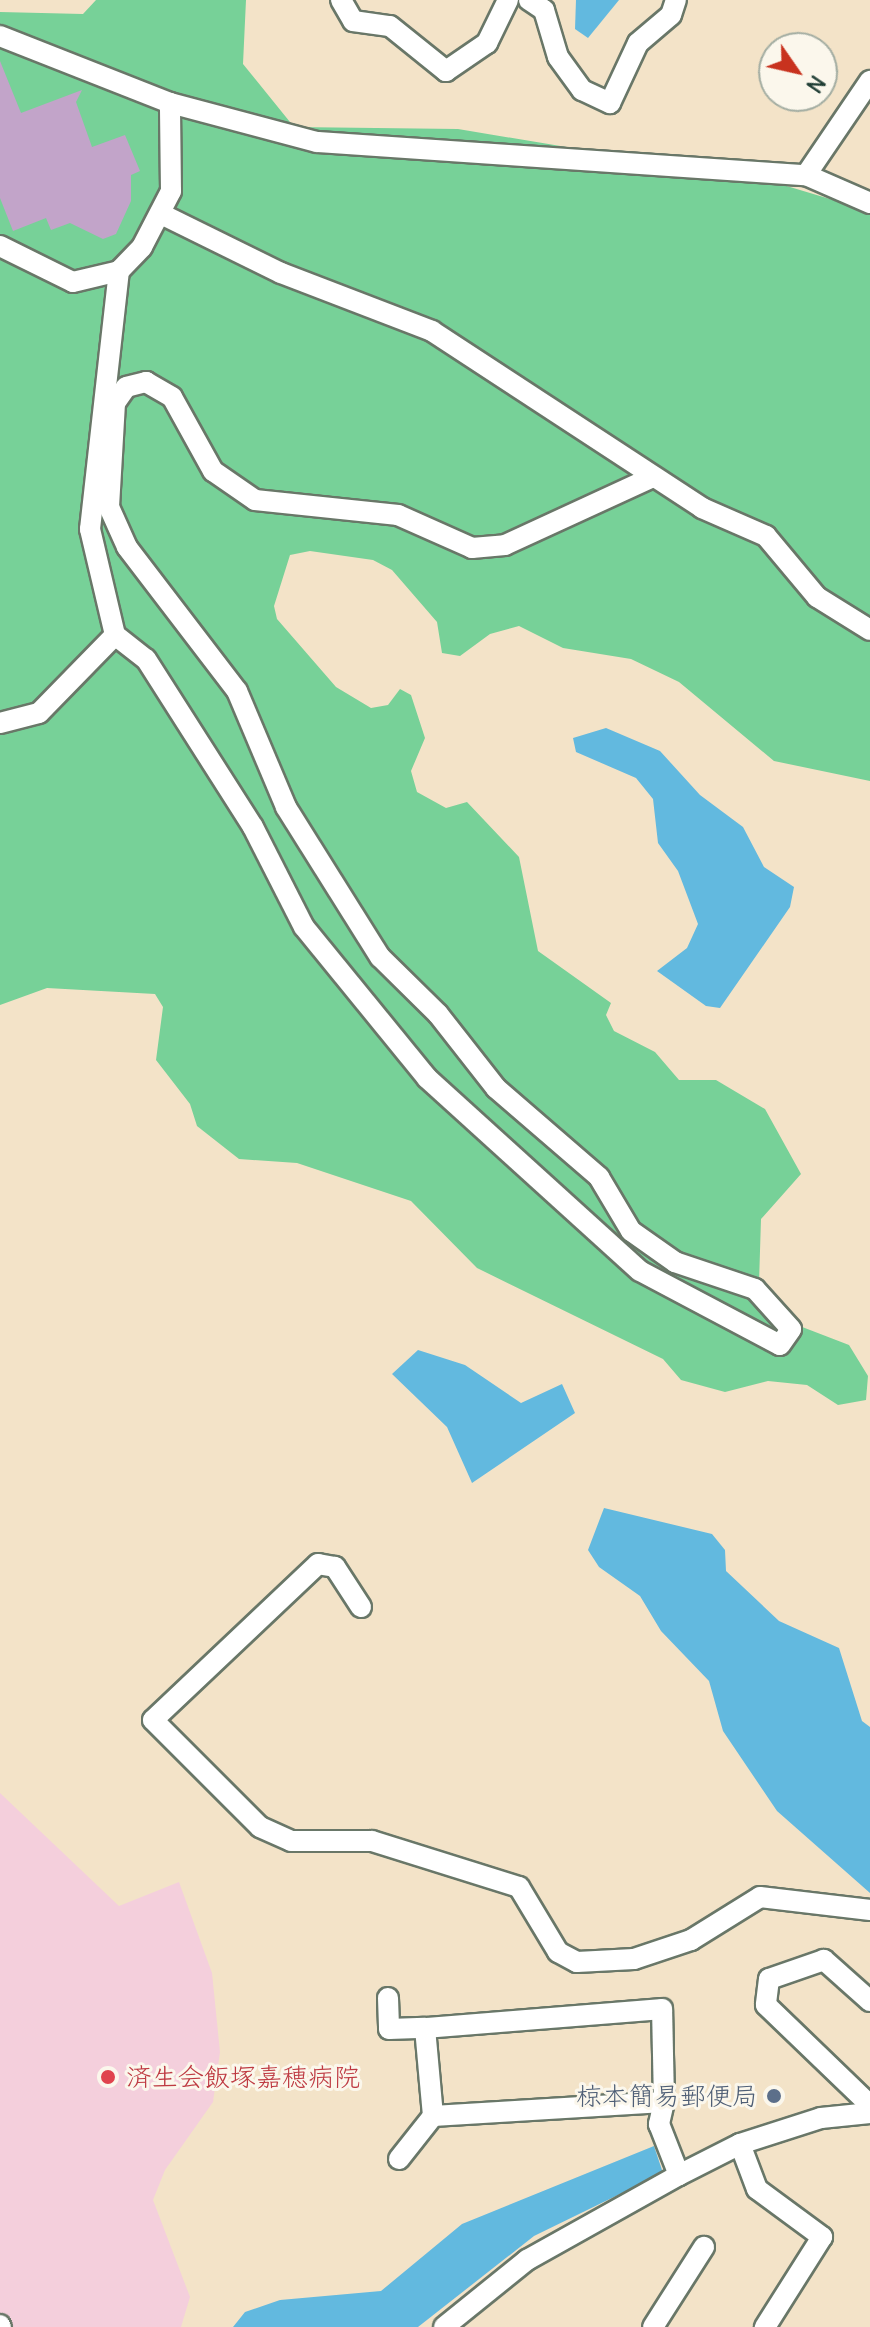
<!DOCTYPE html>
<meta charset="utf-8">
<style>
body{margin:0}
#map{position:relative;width:870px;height:2327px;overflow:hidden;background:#f3e3c8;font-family:Delius,"Klee One",sans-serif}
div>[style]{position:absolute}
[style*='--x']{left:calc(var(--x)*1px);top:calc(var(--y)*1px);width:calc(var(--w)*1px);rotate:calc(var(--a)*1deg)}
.built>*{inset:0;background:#f4cfdc}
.green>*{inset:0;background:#77d198}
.water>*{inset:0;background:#62b9df}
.building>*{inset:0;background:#c2a4c9}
.roads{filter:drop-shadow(2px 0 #697768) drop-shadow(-2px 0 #697768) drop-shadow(0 2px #697768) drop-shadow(0 -2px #697768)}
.minor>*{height:20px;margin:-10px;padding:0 10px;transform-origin:10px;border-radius:10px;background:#fff}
.dots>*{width:22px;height:22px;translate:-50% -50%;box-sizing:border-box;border:4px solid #fbf7ec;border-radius:50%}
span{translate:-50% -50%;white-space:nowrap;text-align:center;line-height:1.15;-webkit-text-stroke:6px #fbf7ec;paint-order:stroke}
.health-label{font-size:26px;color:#be3a42}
.left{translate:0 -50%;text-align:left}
.service-label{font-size:26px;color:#4e5e75}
.right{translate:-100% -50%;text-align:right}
.north{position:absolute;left:758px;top:32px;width:80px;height:80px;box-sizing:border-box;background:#fbf7ec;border:2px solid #a3ada2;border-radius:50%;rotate:124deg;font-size:22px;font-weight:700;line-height:32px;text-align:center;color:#1f3d34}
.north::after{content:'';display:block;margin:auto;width:28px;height:36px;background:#c8321e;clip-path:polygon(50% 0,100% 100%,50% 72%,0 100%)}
</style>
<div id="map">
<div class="built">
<div style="clip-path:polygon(0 1793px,119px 1906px,179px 1882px,212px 1973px,220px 2052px,213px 2102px,165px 2170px,153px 2200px,190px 2297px,181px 2327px,0 2327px)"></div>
</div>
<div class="green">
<div style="clip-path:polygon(96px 0,246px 0,243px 64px,294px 127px,458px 129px,770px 181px,870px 211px,870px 781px,774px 761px,679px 682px,631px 659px,563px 648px,519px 626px,490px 634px,460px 656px,442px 653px,437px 622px,392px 570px,373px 560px,310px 551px,290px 555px,274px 606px,277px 619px,336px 687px,371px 708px,388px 705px,400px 689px,411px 695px,425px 738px,411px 771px,417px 792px,446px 808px,467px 802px,519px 857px,538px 951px,611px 1003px,606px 1015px,614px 1031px,655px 1052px,679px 1080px,716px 1080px,765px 1109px,801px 1174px,761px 1219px,759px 1283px,797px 1325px,849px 1345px,868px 1376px,866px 1400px,838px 1405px,807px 1385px,768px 1381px,725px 1392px,681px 1380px,663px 1359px,477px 1268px,411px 1201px,297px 1163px,239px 1159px,197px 1126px,190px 1104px,156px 1060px,163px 1007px,155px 994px,47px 988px,0 1005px,0 12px,83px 14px)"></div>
</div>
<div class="water">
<div style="clip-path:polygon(576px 0,619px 0,588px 38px,575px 29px)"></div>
<div style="clip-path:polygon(606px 728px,660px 751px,700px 795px,743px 827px,764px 867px,794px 887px,790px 907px,720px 1008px,706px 1006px,657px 971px,687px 948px,698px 924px,678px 871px,658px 843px,653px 799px,636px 778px,576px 752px,573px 738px)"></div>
<div style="clip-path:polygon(418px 1350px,465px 1365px,521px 1403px,562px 1384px,575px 1413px,472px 1483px,447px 1427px,392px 1374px)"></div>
<div style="clip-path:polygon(604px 1508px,712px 1534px,725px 1550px,726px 1571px,779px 1621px,839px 1648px,862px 1721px,870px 1727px,870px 1893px,777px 1811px,723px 1731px,709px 1681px,661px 1631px,640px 1596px,599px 1567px,588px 1550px)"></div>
<div style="clip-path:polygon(654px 2146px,663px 2173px,534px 2236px,418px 2327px,233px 2327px,245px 2312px,280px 2300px,381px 2291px,462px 2224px)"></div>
</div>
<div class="building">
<div style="clip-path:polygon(0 61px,21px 113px,82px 90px,76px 102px,92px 147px,125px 135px,140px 171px,131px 175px,131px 201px,116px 234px,103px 239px,70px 223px,51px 230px,46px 218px,13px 231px,0 198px)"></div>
</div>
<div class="roads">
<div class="minor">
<div style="--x:341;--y:0;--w:24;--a:60"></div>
<div style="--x:353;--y:21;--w:37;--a:8"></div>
<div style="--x:390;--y:26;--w:72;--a:38.8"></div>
<div style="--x:446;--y:71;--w:50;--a:-34.3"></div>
<div style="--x:487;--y:43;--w:48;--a:-64"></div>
<div style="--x:529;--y:0;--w:18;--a:34"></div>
<div style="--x:544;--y:10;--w:49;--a:73.4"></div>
<div style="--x:558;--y:57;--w:41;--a:54"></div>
<div style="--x:582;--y:90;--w:31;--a:25"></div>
<div style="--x:610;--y:103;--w:66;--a:-65"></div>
<div style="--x:638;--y:43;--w:43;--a:-40.3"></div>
<div style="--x:671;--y:15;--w:16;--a:-72"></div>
<div style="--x:0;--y:36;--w:183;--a:21.5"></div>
<div style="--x:170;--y:103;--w:152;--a:14.9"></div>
<div style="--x:317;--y:142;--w:490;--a:3.9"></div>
<div style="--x:806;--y:175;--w:70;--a:23.6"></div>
<div style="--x:806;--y:175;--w:114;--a:-55.8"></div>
<div style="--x:163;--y:215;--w:131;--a:26.2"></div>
<div style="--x:281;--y:273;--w:162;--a:21"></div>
<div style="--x:432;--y:331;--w:323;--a:33.2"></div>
<div style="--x:702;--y:508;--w:70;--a:23.6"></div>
<div style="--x:766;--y:536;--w:80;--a:50.1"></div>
<div style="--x:817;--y:597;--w:62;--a:31.9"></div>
<div style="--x:0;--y:246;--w:81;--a:26.3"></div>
<div style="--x:73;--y:282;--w:47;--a:-13.4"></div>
<div style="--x:115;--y:635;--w:39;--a:38"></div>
<div style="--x:146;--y:659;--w:199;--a:57.5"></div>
<div style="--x:253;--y:827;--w:112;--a:63"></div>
<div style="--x:304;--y:927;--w:195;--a:50.8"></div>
<div style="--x:427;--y:1078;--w:287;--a:42.2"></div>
<div style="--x:640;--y:1271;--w:158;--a:27.9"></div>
<div style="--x:780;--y:1345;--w:19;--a:-55"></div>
<div style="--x:791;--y:1329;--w:54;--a:-132"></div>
<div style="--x:755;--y:1289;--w:84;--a:-161.4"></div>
<div style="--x:675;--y:1262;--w:54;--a:-144.8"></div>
<div style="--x:631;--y:1231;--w:63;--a:-120.7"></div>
<div style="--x:599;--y:1177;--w:136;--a:-139.2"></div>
<div style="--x:496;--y:1088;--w:94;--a:-128.1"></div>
<div style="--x:438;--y:1014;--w:81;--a:-135.5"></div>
<div style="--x:380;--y:957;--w:177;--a:-122.1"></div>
<div style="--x:286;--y:807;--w:126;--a:-112.9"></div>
<div style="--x:237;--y:691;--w:181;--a:-127.4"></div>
<div style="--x:127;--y:547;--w:44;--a:-114.2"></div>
<div style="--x:109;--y:507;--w:104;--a:-86.7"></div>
<div style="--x:115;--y:403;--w:19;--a:-55"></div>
<div style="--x:126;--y:387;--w:21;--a:-14"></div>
<div style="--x:146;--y:382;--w:30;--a:30"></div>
<div style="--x:172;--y:397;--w:85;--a:61"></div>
<div style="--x:213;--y:471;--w:51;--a:34.6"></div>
<div style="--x:255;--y:500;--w:144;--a:6"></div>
<div style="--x:398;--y:515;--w:81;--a:24"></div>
<div style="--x:472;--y:548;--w:33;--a:-5"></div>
<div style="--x:505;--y:545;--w:163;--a:-24.7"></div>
<div style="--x:0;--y:723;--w:40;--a:-14.4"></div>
<div style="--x:39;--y:713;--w:109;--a:-45.7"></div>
<div style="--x:115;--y:635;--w:109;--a:-103.3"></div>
<div style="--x:90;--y:529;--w:260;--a:-83.6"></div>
<div style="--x:119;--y:271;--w:33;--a:-46"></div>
<div style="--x:142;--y:247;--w:63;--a:-62.6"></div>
<div style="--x:171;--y:191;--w:88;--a:-90.7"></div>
<div style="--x:361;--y:1607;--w:48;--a:-123"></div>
<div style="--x:335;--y:1567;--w:17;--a:-170"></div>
<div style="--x:318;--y:1564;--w:227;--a:136.6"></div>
<div style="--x:153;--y:1720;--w:151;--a:45"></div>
<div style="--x:260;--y:1827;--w:34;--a:24"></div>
<div style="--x:291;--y:1841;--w:81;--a:0"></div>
<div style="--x:372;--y:1841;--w:154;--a:17.4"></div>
<div style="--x:519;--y:1887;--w:76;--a:59"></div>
<div style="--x:558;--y:1952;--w:21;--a:28"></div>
<div style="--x:577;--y:1962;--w:57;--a:-3"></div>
<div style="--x:634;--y:1959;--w:60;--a:-18.4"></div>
<div style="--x:691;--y:1940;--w:81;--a:-31.9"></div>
<div style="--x:760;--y:1897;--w:111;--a:6.7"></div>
<div style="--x:388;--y:1998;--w:31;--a:88"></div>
<div style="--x:389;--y:2029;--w:36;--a:-2"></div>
<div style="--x:870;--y:2001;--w:62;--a:-138.3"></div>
<div style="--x:824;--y:1960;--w:58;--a:160.9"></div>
<div style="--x:769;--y:1979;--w:26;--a:97"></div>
<div style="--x:766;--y:2005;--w:144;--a:43.9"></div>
<div style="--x:664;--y:2102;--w:93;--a:-91.2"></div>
<div style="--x:662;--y:2009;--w:238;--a:175.4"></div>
<div style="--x:425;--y:2028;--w:88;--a:84.8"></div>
<div style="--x:433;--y:2116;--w:231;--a:-3.5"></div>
<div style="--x:664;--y:2102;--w:23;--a:103"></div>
<div style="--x:659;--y:2124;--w:55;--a:68.6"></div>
<div style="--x:740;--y:2144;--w:48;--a:69.3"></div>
<div style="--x:757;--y:2189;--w:81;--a:36.4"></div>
<div style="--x:822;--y:2237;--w:107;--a:122.3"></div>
<div style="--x:399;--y:2159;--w:55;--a:-51.7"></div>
<div style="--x:0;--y:2325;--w:2;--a:63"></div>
<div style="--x:444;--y:2327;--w:107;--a:-38.9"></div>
<div style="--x:527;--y:2260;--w:174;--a:-29.2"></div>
<div style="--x:679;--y:2175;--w:68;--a:-26.9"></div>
<div style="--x:740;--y:2144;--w:85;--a:-17.8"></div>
<div style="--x:821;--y:2118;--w:49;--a:-5.8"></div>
<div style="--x:653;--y:2327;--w:95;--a:-57.5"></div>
</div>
</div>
<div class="dots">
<div style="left:108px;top:2077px;background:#e0444e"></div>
<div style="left:774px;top:2096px;background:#5c6f8a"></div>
</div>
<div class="health-label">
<span class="left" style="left:126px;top:2077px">済生会飯塚嘉穂病院</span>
</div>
<div class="service-label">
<span class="right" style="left:758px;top:2096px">椋本簡易郵便局</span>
</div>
<div class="north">N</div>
</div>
